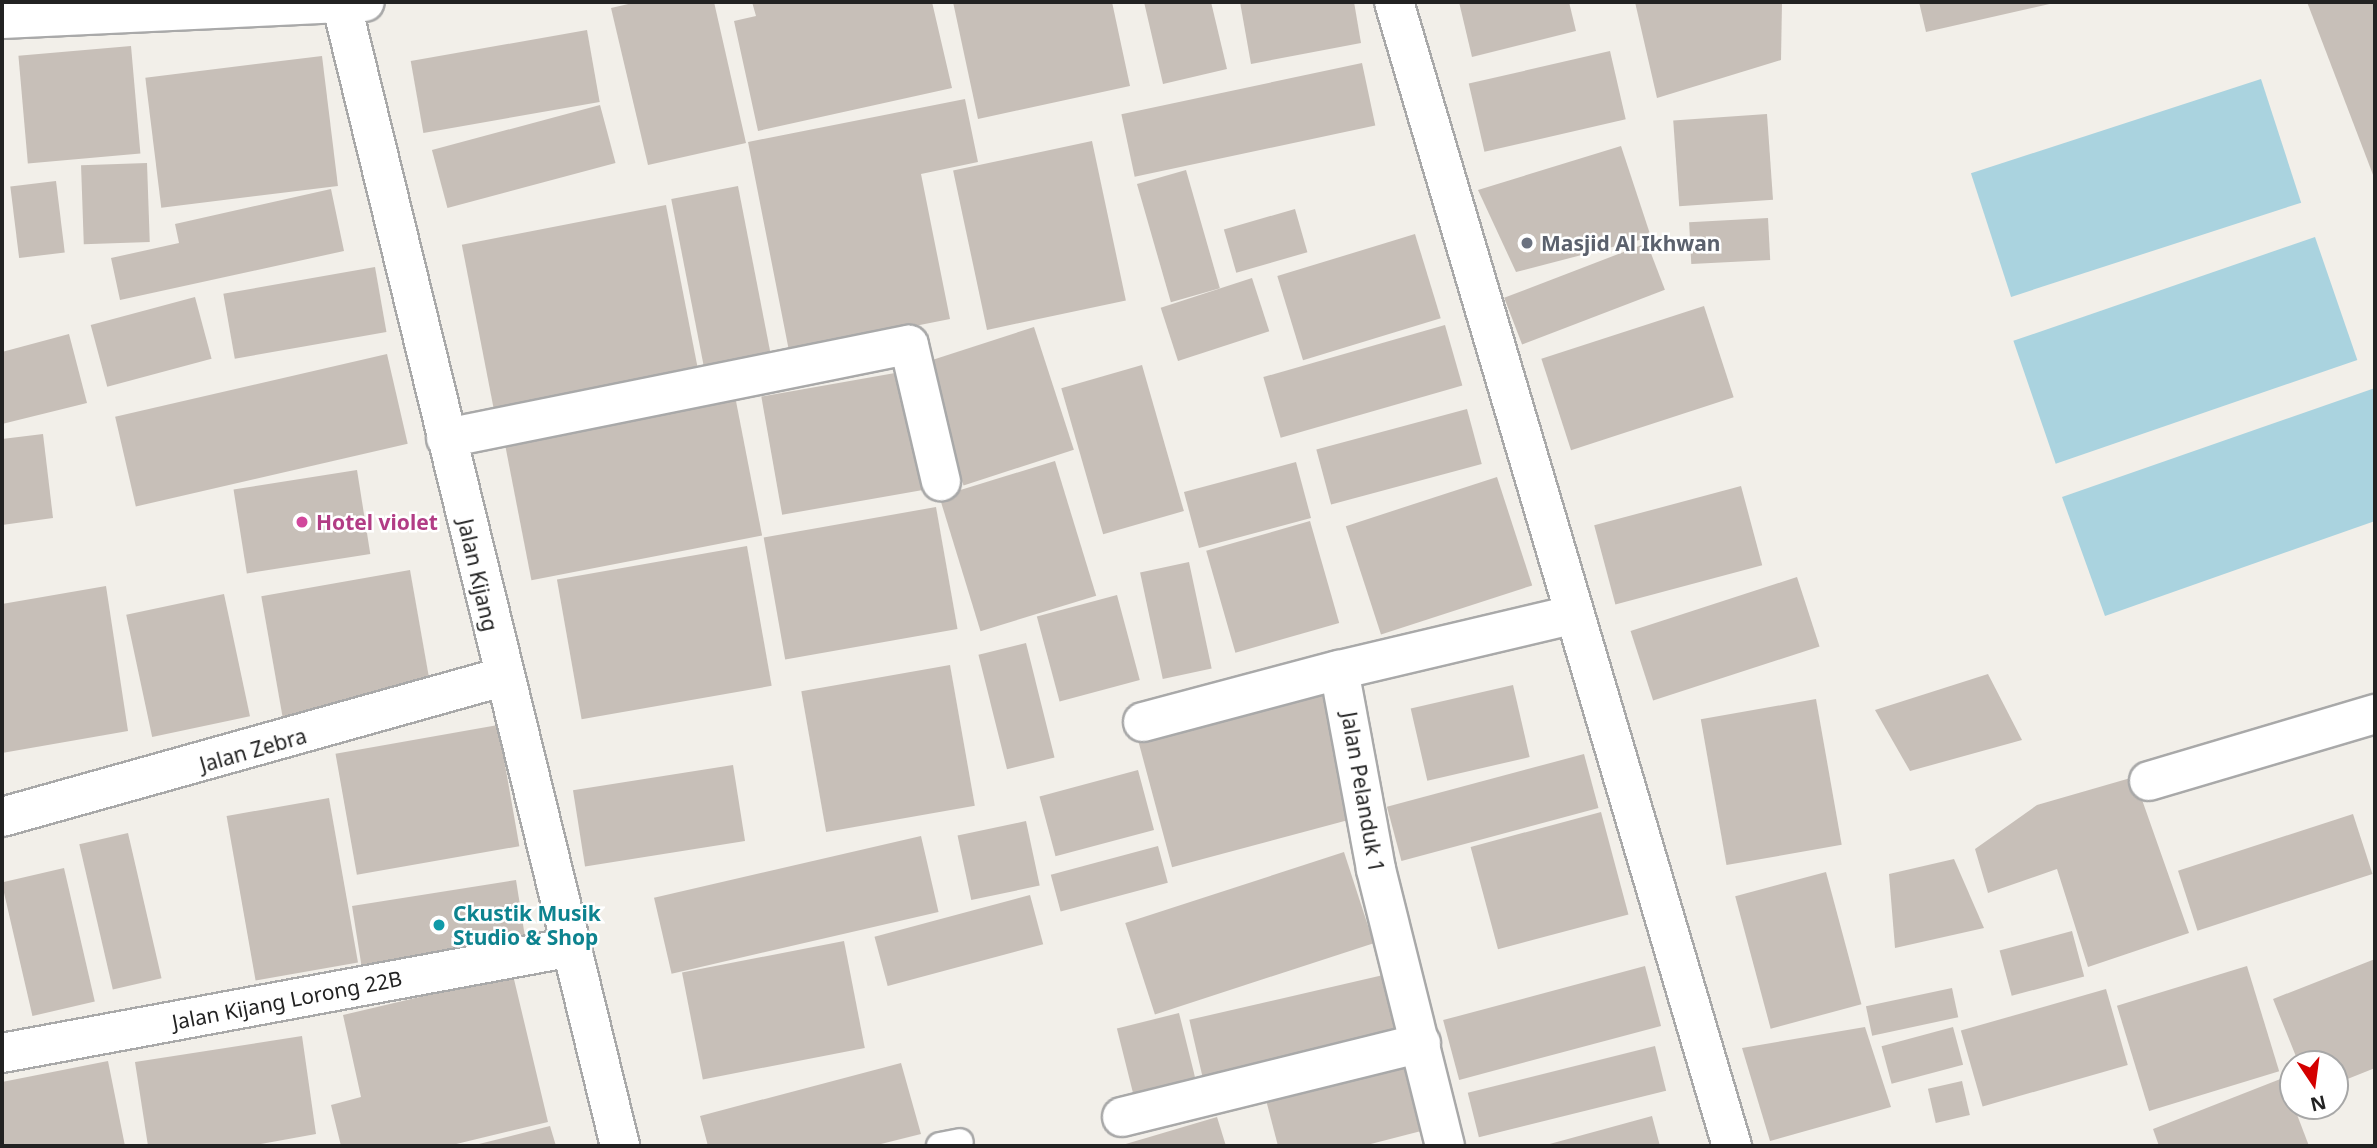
<!DOCTYPE html>
<style>
body{margin:0}
#map{position:relative;width:2377px;height:1148px;overflow:hidden;background:#f2efe9;font-family:"Noto Sans",sans-serif}
div>[style]{position:absolute}
[style*='--x']{left:calc(var(--x)*1px);top:calc(var(--y)*1px);width:calc(var(--w)*1px);rotate:calc(var(--a)*1deg)}
.water>*{inset:0;background:#aad3df;transform-origin:0 0}
.building>*{inset:0;background:#c7bfb8;transform-origin:0 0}
.roads{filter:drop-shadow(2px 0 #a9a9a9) drop-shadow(-2px 0 #a9a9a9) drop-shadow(0 2px #a9a9a9) drop-shadow(0 -2px #a9a9a9)}
.service>*{height:26px;margin:-13px;padding:0 13px;transform-origin:13px;border-radius:13px;background:#fff}
.minor>*{height:38px;margin:-19px;padding:0 19px;transform-origin:19px;border-radius:19px;background:#fff}
.dots>*{width:19px;height:19px;translate:-50% -50%;box-sizing:border-box;border:4px solid #fff;border-radius:50%}
span{translate:-50% -50%;white-space:nowrap;text-align:center;line-height:1.15;-webkit-text-stroke:5px #fff;paint-order:stroke}
.worship-label{font-size:21px;color:#5b616d;font-weight:700}
.left{translate:0 -50%;text-align:left}
.hotel-label{font-size:21px;color:#b23c85;font-weight:700}
.street-label{font-size:21px;color:#222}
.culture-label{font-size:21px;color:#0d838f;font-weight:700}
.frame{position:absolute;inset:0;border:4px solid #222;pointer-events:none}
.north{position:absolute;left:2279px;top:1050px;width:70px;height:70px;box-sizing:border-box;background:#fff;border:2px solid #a7a7a7;border-radius:50%;rotate:167deg;font-size:19px;font-weight:700;line-height:28px;text-align:center;color:#222}
.north::after{content:'';display:block;margin:auto;width:24px;height:32px;background:#d40000;clip-path:polygon(50% 0,100% 100%,50% 72%,0 100%)}
</style>
<div id="map">
<div class="water">
<div style="left:2261px;top:79px;width:130px;height:305px;rotate:72deg"></div>
<div style="left:2315px;top:237px;width:130px;height:319px;rotate:71deg"></div>
<div style="clip-path:polygon(2375px 388px,2375px 521px,2105px 616px,2062px 497px)"></div>
</div>
<div class="building">
<div style="clip-path:polygon(637px 2px,714px 2px,746px 143px,648px 165px,611px 8px)"></div>
<div style="clip-path:polygon(752px 2px,932px 2px,952px 88px,758px 131px,734px 21px,756px 16px)"></div>
<div style="clip-path:polygon(953px 2px,1112px 2px,1130px 86px,978px 119px)"></div>
<div style="clip-path:polygon(1144px 2px,1211px 2px,1227px 69px,1163px 84px)"></div>
<div style="clip-path:polygon(1240px 2px,1354px 2px,1361px 43px,1251px 64px)"></div>
<div style="clip-path:polygon(1459px 2px,1569px 2px,1576px 31px,1472px 57px)"></div>
<div style="clip-path:polygon(1635px 2px,1782px 2px,1781px 60px,1657px 98px)"></div>
<div style="clip-path:polygon(1919px 2px,2054px 2px,2054px 3px,1926px 32px)"></div>
<div style="clip-path:polygon(2307px 2px,2375px 2px,2375px 180px)"></div>
<div style="left:587px;top:30px;width:73px;height:179px;rotate:80deg"></div>
<div style="left:131px;top:46px;width:108px;height:113px;rotate:85deg"></div>
<div style="left:1610px;top:51px;width:70px;height:145px;rotate:77deg"></div>
<div style="left:322px;top:56px;width:131px;height:178px;rotate:83deg"></div>
<div style="left:1362px;top:63px;width:64px;height:246px;rotate:78deg"></div>
<div style="clip-path:polygon(965px 99px,978px 162px,921px 174px,950px 319px,789px 351px,748px 142px)"></div>
<div style="left:600px;top:105px;width:60px;height:174px;rotate:75deg"></div>
<div style="left:1767px;top:114px;width:86px;height:94px;rotate:86deg"></div>
<div style="left:1092px;top:141px;width:163px;height:142px;rotate:78deg"></div>
<div style="clip-path:polygon(1621px 146px,1651px 237px,1516px 272px,1478px 190px)"></div>
<div style="left:147px;top:163px;width:79px;height:66px;rotate:88deg"></div>
<div style="left:1186px;top:170px;width:123px;height:51px;rotate:74deg"></div>
<div style="left:56px;top:181px;width:72px;height:46px;rotate:83deg"></div>
<div style="left:738px;top:186px;width:177px;height:68px;rotate:79deg"></div>
<div style="clip-path:polygon(331px 189px,344px 251px,120px 300px,111px 258px,179px 243px,175px 224px)"></div>
<div style="left:666px;top:205px;width:173px;height:208px;rotate:79deg"></div>
<div style="left:1295px;top:209px;width:45px;height:74px;rotate:74deg"></div>
<div style="left:1768px;top:218px;width:42px;height:79px;rotate:87deg"></div>
<div style="left:1415px;top:234px;width:88px;height:144px;rotate:73deg"></div>
<div style="left:1647px;top:243px;width:50px;height:153px;rotate:69deg"></div>
<div style="left:375px;top:267px;width:66px;height:154px;rotate:80deg"></div>
<div style="left:1252px;top:278px;width:56px;height:96px;rotate:72deg"></div>
<div style="left:195px;top:297px;width:64px;height:108px;rotate:75deg"></div>
<div style="left:1704px;top:306px;width:96px;height:171px;rotate:72deg"></div>
<div style="left:1445px;top:325px;width:63px;height:189px;rotate:74deg"></div>
<div style="left:1034px;top:327px;width:129px;height:116px;rotate:72deg"></div>
<div style="clip-path:polygon(69px 334px,87px 403px,2px 424px,2px 352px)"></div>
<div style="left:387px;top:354px;width:92px;height:279px;rotate:77deg"></div>
<div style="left:1142px;top:365px;width:152px;height:84px;rotate:74deg"></div>
<div style="left:912px;top:370px;width:120px;height:153px;rotate:80deg"></div>
<div style="left:735px;top:396px;width:142px;height:235px;rotate:79deg"></div>
<div style="left:1467px;top:409px;width:57px;height:156px;rotate:75deg"></div>
<div style="clip-path:polygon(43px 434px,53px 518px,2px 525px,2px 439px)"></div>
<div style="left:1055px;top:461px;width:141px;height:121px;rotate:73deg"></div>
<div style="left:1296px;top:462px;width:58px;height:116px;rotate:75deg"></div>
<div style="left:357px;top:470px;width:85px;height:125px;rotate:81deg"></div>
<div style="left:1497px;top:477px;width:114px;height:159px;rotate:72deg"></div>
<div style="left:1741px;top:486px;width:82px;height:152px;rotate:75deg"></div>
<div style="left:936px;top:507px;width:124px;height:175px;rotate:80deg"></div>
<div style="left:1310px;top:521px;width:106px;height:108px;rotate:74deg"></div>
<div style="left:747px;top:546px;width:142px;height:193px;rotate:80deg"></div>
<div style="left:1189px;top:562px;width:109px;height:50px;rotate:78deg"></div>
<div style="left:410px;top:570px;width:125px;height:151px;rotate:80deg"></div>
<div style="left:1797px;top:577px;width:73px;height:175px;rotate:72deg"></div>
<div style="clip-path:polygon(106px 586px,128px 731px,2px 753px,2px 604px)"></div>
<div style="left:224px;top:594px;width:125px;height:100px;rotate:78deg"></div>
<div style="left:1117px;top:595px;width:88px;height:83px;rotate:75deg"></div>
<div style="left:1026px;top:643px;width:118px;height:49px;rotate:76deg"></div>
<div style="left:950px;top:665px;width:143px;height:151px;rotate:80deg"></div>
<div style="clip-path:polygon(1988px 674px,2022px 740px,1910px 771px,1875px 710px)"></div>
<div style="left:1513px;top:685px;width:74px;height:105px;rotate:77deg"></div>
<div style="left:1327px;top:688px;width:133px;height:196px;rotate:75deg"></div>
<div style="left:1816px;top:699px;width:148px;height:117px;rotate:80deg"></div>
<div style="left:498px;top:725px;width:123px;height:165px;rotate:80deg"></div>
<div style="left:1584px;top:754px;width:56px;height:204px;rotate:75deg"></div>
<div style="left:733px;top:765px;width:77px;height:162px;rotate:81deg"></div>
<div style="left:1138px;top:770px;width:62px;height:102px;rotate:75deg"></div>
<div style="clip-path:polygon(2134px 777px,2189px 933px,2088px 967px,2057px 869px,1988px 893px,1975px 849px,2037px 805px)"></div>
<div style="left:329px;top:798px;width:167px;height:104px;rotate:80deg"></div>
<div style="left:1601px;top:812px;width:106px;height:135px;rotate:75deg"></div>
<div style="left:2353px;top:814px;width:63px;height:184px;rotate:72deg"></div>
<div style="left:1026px;top:821px;width:66px;height:70px;rotate:78deg"></div>
<div style="left:128px;top:833px;width:149px;height:50px;rotate:77deg"></div>
<div style="left:921px;top:836px;width:78px;height:274px;rotate:77deg"></div>
<div style="left:1158px;top:846px;width:38px;height:111px;rotate:75deg"></div>
<div style="left:1344px;top:852px;width:96px;height:230px;rotate:72deg"></div>
<div style="clip-path:polygon(1954px 859px,1984px 928px,1895px 948px,1889px 874px)"></div>
<div style="left:64px;top:868px;width:137px;height:64px;rotate:77deg"></div>
<div style="left:1826px;top:872px;width:137px;height:94px;rotate:75deg"></div>
<div style="left:516px;top:880px;width:67px;height:166px;rotate:81deg"></div>
<div style="left:1030px;top:895px;width:51px;height:161px;rotate:75deg"></div>
<div style="left:2072px;top:931px;width:47px;height:75px;rotate:75deg"></div>
<div style="left:844px;top:941px;width:109px;height:165px;rotate:79deg"></div>
<div style="clip-path:polygon(2375px 959px,2375px 1068px,2335px 1084px,2335px 1064px,2299px 1064px,2273px 999px)"></div>
<div style="left:1645px;top:966px;width:62px;height:209px;rotate:75deg"></div>
<div style="left:2247px;top:966px;width:110px;height:136px;rotate:73deg"></div>
<div style="left:1392px;top:973px;width:66px;height:208px;rotate:77deg"></div>
<div style="clip-path:polygon(513px 975px,548px 1122px,448px 1146px,341px 1146px,331px 1105px,361px 1097px,343px 1015px)"></div>
<div style="left:1952px;top:988px;width:30px;height:88px;rotate:78deg"></div>
<div style="left:2106px;top:989px;width:79px;height:151px;rotate:74deg"></div>
<div style="left:1179px;top:1013px;width:73px;height:64px;rotate:76deg"></div>
<div style="clip-path:polygon(1865px 1027px,1891px 1107px,1770px 1141px,1742px 1048px)"></div>
<div style="left:1953px;top:1027px;width:39px;height:74px;rotate:75deg"></div>
<div style="clip-path:polygon(302px 1036px,316px 1134px,250px 1146px,148px 1146px,135px 1062px)"></div>
<div style="left:1655px;top:1046px;width:46px;height:193px;rotate:76deg"></div>
<div style="clip-path:polygon(1411px 1058px,1429px 1129px,1363px 1146px,1278px 1146px,1265px 1096px)"></div>
<div style="clip-path:polygon(108px 1061px,125px 1146px,2px 1146px,2px 1082px)"></div>
<div style="clip-path:polygon(901px 1063px,921px 1134px,873px 1146px,708px 1146px,700px 1116px)"></div>
<div style="clip-path:polygon(2283px 1078px,2309px 1146px,2159px 1146px,2153px 1129px)"></div>
<div style="left:1962px;top:1081px;width:35px;height:35px;rotate:77deg"></div>
<div style="clip-path:polygon(1652px 1116px,1660px 1146px,1546px 1146px,1546px 1145px)"></div>
<div style="clip-path:polygon(1217px 1117px,1226px 1146px,1119px 1146px)"></div>
<div style="clip-path:polygon(550px 1126px,556px 1146px,475px 1146px,475px 1145px)"></div>
</div>
<div class="roads">
<div class="service">
<div style="--x:940;--y:1146;--w:20;--a:-11"></div>
</div>
<div class="minor">
<div style="--x:341;--y:2;--w:1178;--a:76.29"></div>
<div style="--x:1394;--y:2;--w:1193;--a:73.54"></div>
<div style="--x:2;--y:19;--w:363;--a:-2.7"></div>
<div style="--x:446;--y:438;--w:472;--a:-11.4"></div>
<div style="--x:909;--y:345;--w:140;--a:76.8"></div>
<div style="--x:1143;--y:722;--w:203;--a:-14.9"></div>
<div style="--x:2149;--y:781;--w:236;--a:-16.5"></div>
<div style="--x:2;--y:817;--w:519;--a:-15.64"></div>
<div style="--x:2;--y:1053;--w:580;--a:-10.53"></div>
<div style="--x:1122;--y:1117;--w:308;--a:-13.9"></div>
<div style="--x:1445;--y:1146;--w:285;--a:-104"></div>
<div style="--x:1376;--y:869;--w:202;--a:-100.5"></div>
<div style="--x:1339;--y:670;--w:238;--a:-13.3"></div>
</div>
</div>
<div class="dots">
<div style="left:1527px;top:243px;background:#6b7280"></div>
<div style="left:302px;top:522px;background:#d1479c"></div>
<div style="left:439px;top:925px;background:#0f9aa8"></div>
</div>
<div class="worship-label">
<span class="left" style="left:1541px;top:243px">Masjid Al Ikhwan</span>
</div>
<div class="hotel-label">
<span class="left" style="left:316px;top:522px">Hotel violet</span>
</div>
<div class="street-label">
<span style="left:478px;top:575px;rotate:77deg">Jalan Kijang</span>
<span style="left:253px;top:750px;rotate:-16deg">Jalan Zebra</span>
<span style="left:1363px;top:792px;rotate:80deg">Jalan Pelanduk 1</span>
<span style="left:287px;top:1000px;rotate:-11deg">Jalan Kijang Lorong 22B</span>
</div>
<div class="culture-label">
<span class="left" style="left:453px;top:925px">Ckustik Musik<br>Studio &amp; Shop</span>
</div>
<div class="frame"></div>
<div class="north">N</div>
</div>
